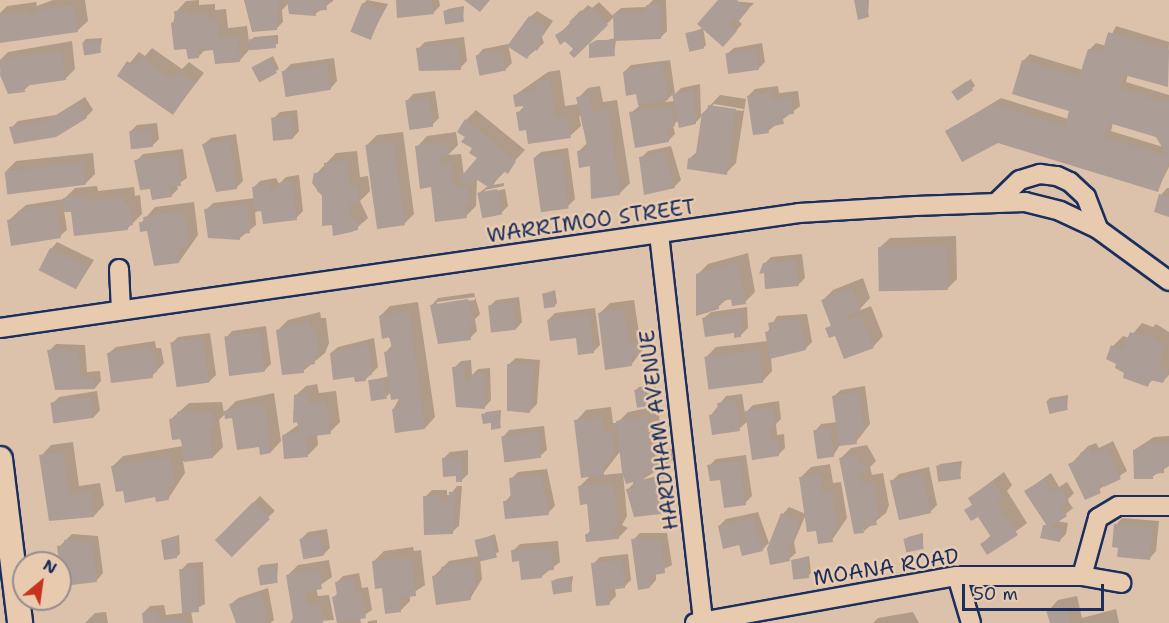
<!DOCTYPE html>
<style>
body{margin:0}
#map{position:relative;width:1169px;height:623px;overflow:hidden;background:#dcc2aa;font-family:"Shantell Sans",sans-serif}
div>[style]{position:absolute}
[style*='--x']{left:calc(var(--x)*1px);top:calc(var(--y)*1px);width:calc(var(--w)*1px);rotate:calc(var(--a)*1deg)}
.shadow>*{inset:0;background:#0003;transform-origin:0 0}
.building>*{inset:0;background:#ac9d97;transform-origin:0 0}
.roads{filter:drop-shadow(2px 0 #1b2f5e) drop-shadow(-2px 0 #1b2f5e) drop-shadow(0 2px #1b2f5e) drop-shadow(0 -2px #1b2f5e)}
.minor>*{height:18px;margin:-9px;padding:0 9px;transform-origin:9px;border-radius:9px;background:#e8cbaf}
.major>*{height:24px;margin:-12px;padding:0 12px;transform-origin:12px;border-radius:12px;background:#e8cbaf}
span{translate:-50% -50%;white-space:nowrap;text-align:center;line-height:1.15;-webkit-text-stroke:5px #e8cbaf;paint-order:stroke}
.street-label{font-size:21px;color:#1b2f5e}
.north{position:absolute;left:12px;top:551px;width:60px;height:60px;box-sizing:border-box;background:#e8cbaf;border:2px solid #968d8f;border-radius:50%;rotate:29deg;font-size:16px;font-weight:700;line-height:24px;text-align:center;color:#1b2f5e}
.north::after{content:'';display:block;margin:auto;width:21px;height:27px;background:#c8321e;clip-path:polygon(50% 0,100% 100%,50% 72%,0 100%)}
.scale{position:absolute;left:962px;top:584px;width:142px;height:27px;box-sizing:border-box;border:3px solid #1b2f5e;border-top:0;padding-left:8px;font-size:18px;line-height:21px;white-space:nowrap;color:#1b2f5e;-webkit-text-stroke:4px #e8cbaf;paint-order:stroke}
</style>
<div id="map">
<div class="shadow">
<div style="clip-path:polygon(53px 0,85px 0,88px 21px,77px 31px,0 38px,0 13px,7px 6px,36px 2px,37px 6px)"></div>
<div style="clip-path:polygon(199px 0,199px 5px,215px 4px,215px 10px,226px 9px,228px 28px,247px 26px,249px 42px,254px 37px,278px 35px,278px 44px,250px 49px,240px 60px,215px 48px,206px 49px,198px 57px,173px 23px,176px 12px,186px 1px)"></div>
<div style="clip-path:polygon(246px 0,333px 0,333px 1px,315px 14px,289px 3px,282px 10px,283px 22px,276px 29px)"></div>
<div style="clip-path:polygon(367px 0,388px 4px,370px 38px,363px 4px)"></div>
<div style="clip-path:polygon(397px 0,439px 0,440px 6px,433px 13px)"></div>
<div style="clip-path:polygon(653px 0,666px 0,667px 31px,661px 37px,616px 40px,614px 55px,591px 44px,615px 38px,614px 14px,621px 8px,646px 7px)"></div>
<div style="clip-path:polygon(720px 0,754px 3px,738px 20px,742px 24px,730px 38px)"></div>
<div style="clip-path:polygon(856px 0,869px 0,868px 16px)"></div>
<div style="clip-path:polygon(599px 2px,614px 17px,574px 56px,575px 49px,557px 36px,588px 5px,592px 8px)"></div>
<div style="clip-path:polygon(464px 6px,463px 20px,445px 12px,448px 9px)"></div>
<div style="clip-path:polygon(537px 11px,553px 21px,542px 37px,544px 43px,527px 57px,530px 17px)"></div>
<div style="clip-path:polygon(evenodd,1116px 26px,1169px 42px,1167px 86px,1128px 74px,1126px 82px,1169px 95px,1169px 167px,1157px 190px,997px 142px,946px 131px,1001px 98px,1068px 119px,1071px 110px,1023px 61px,1030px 54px,1083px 70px,1089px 50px,1096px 43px,1106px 46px,1116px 26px,1113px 123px,1157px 136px,1163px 147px,1111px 131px,1113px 123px)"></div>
<div style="clip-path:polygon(703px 28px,706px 45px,703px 48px,687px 34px)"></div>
<div style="clip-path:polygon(464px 37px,467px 61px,460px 68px,418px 49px,425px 42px)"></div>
<div style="clip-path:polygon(102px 38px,100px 51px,83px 42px,86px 39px)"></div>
<div style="clip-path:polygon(72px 41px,75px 69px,65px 79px,31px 84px,24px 90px,9px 92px,0 67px,0 60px,8px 52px)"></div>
<div style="clip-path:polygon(762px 43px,765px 62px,758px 69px,727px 54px,734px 48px)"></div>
<div style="clip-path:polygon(508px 44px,512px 63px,505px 70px,477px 56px,483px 49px)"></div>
<div style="clip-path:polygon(152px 48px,182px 69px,189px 62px,204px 73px,173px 113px,119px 76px,139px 52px,145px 56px)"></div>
<div style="clip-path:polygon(273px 56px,279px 69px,261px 81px,257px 66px)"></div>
<div style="clip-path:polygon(334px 58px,337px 81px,331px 88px,284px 71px,291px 64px)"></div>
<div style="clip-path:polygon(evenodd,670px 60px,675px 94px,681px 88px,700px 84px,701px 115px,720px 95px,746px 99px,736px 163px,726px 173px,690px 158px,698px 151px,703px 115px,695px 123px,679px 120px,673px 125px,675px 134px,668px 141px,631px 113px,639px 106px,637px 92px,624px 72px,631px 65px,670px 60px,674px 93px,675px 101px,665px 102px,674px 93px,670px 60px,714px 104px,744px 109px,743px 111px,711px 107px,714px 104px)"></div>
<div style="clip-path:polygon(560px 70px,565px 106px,579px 104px,578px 98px,588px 88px,600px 86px,603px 102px,617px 100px,630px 183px,619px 194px,578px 152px,588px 142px,584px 115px,579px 116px,581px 126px,570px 136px,527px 128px,518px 113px,526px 104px,515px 95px,548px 72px)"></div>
<div style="clip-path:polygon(971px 79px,975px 86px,957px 99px,956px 89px)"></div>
<div style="clip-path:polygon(778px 86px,779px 93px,798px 91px,800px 106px,768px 131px,748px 96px,755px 89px)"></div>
<div style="clip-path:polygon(435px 91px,439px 118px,432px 125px,407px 101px,413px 94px)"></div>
<div style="clip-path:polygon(85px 97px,93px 110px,86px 117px,11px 128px,18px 121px,56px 115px)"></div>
<div style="clip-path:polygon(297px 110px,299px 131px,293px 138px,273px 119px,280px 112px)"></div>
<div style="clip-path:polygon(476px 110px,525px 150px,492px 185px,504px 183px,504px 186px,485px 190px,485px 193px,505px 189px,508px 206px,501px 213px,479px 193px,488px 186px,477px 178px,476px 206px,466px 216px,432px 186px,417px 147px,427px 136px,456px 132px,458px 145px,448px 155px,461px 154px,464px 176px,479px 158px,467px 136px,466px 120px)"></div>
<div style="clip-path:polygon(157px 123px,159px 139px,152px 146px,130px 132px,137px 125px)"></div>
<div style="clip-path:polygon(403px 132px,414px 214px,404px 224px,367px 145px,377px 135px)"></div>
<div style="clip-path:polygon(236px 134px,243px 181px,236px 188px,204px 144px,211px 138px)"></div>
<div style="clip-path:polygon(671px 146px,681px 180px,674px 187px,641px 158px,648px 151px)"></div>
<div style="clip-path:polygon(568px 148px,575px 199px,568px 206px,534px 158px,541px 152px)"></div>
<div style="clip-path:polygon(183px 149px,187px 178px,177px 185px,178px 189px,171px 196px,152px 187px,136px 161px,143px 154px)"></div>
<div style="clip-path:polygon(357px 151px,360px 177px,368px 176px,370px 191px,360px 201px,368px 218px,352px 232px,335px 235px,323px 195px,317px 191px,316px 174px,336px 153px)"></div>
<div style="clip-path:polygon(93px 153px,95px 174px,85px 184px,6px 171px,16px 161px)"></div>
<div style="clip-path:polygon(299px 175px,303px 211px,296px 218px,255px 210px,256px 225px,240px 238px,206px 210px,213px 203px,255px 198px,254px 187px,260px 181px,276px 178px,279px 184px,286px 177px)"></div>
<div style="clip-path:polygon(97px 186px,98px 191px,134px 187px,135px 196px,140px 195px,142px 214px,127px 229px,72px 210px,64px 211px,67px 230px,60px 236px,9px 220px,26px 205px,64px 199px,75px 188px)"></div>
<div style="clip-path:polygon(1167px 188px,1169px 188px,1169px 216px,1161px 195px)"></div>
<div style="clip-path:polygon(194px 202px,198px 235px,179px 262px,141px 223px,155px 207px)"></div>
<div style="clip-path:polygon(956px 236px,957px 279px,947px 289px,879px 248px,890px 238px)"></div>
<div style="clip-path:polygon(57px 242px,94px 260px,77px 287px,51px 249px)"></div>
<div style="clip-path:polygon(748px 253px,755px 292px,745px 302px,727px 299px,718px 307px,698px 274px,708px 264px)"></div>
<div style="clip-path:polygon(802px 254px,805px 278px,798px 285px,764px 264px,771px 257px)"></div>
<div style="clip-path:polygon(863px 278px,870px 298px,858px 311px,871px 306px,883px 336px,873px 347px,827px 329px,832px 324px,823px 300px,833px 290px)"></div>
<div style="clip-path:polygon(555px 290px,557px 303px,554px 306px,543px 294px)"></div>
<div style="clip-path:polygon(evenodd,474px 293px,480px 314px,475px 319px,477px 331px,470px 338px,432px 305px,438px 298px,474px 293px,475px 297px,475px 300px,437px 305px,437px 302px,475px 297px)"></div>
<div style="clip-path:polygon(519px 297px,522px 322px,516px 329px,490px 306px,496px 300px)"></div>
<div style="clip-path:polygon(634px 300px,639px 333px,647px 332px,648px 343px,631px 365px,599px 314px,610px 303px)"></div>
<div style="clip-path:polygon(418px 302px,435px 417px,425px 428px,393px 410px,400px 397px,391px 392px,386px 397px,370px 381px,389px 376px,385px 353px,392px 345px,380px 316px,390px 306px)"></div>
<div style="clip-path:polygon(747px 307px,748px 328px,741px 335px,704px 318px,711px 312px)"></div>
<div style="clip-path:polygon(595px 308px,600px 345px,593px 352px,578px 336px,548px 320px,555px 313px)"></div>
<div style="clip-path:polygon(320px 312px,321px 318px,326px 318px,329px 343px,325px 353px,303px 371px,278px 330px,288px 320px)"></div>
<div style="clip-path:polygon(807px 314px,812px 342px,805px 349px,771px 357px,772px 371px,762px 382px,706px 357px,716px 347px,768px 341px,767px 333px,777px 316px)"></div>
<div style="clip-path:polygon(1142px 323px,1153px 327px,1156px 324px,1169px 332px,1169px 375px,1163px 381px,1153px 379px,1148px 385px,1125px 373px,1113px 346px,1123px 336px,1129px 338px)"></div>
<div style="clip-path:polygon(266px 326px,271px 364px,264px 371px,226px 338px,232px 331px)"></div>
<div style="clip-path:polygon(210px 333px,216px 375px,209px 382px,171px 344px,178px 337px)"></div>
<div style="clip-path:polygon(374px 338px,378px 367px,365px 380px,331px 353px,338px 347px)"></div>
<div style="clip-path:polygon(155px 341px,156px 348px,161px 348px,164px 363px,152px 376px,109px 353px,116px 347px)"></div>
<div style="clip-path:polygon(56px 344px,85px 345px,87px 372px,100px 371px,101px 381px,95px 388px,80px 389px,49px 351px)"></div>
<div style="clip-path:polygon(516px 358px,540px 360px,537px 404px,530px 411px,509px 364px)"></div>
<div style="clip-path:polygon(471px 360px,472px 375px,478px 369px,490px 368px,491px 400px,485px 407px,454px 368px,461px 361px)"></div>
<div style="clip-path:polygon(317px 384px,319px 393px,336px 391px,340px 422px,330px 432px,317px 434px,318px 445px,308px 455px,284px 435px,298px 425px,293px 412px,297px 408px,295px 396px,306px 386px)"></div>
<div style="clip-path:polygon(656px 384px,655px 404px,636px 390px,639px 387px)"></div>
<div style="clip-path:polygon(865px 386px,870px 424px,856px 442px,840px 445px,833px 456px,815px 431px,821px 424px,837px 422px,834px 396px,841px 390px)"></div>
<div style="clip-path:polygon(97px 391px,100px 410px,94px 417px,52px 404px,59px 397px)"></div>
<div style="clip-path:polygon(274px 393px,281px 441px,271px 452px,226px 413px,219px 420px,223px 447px,213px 457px,183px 461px,185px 473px,168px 499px,124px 489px,113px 466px,123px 456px,183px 446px,171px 419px,189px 403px,222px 402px,224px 413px,236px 401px)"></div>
<div style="clip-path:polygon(742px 394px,745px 413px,753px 405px,779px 401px,781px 419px,776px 424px,777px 435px,784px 434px,785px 448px,778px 455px,748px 421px,739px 429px,711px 415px,726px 396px)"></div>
<div style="clip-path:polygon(1068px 395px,1067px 409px,1047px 401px,1050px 398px)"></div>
<div style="clip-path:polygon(658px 406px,663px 450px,673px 449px,674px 459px,642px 480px,663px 474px,667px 506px,660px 512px,628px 489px,637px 480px,622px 449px,602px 475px,623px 473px,627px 516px,622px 525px,628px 528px,618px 538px,586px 535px,591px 530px,588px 502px,579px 487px,591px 475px,576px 421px,586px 410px,611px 407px,613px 423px,617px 423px,628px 412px)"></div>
<div style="clip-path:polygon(501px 410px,500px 427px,483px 415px,486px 412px)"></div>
<div style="clip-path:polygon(544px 426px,547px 450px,540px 456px,503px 437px,509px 430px)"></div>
<div style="clip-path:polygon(1169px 436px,1169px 466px,1152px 477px,1134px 450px,1154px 437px)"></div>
<div style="clip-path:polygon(1113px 441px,1127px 471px,1086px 498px,1070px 465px,1088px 446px,1096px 443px,1099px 448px)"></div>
<div style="clip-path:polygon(73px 442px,79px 486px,100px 483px,104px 505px,94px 516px,50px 519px,41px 456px,51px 445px)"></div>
<div style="clip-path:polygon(867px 445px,876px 461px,870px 467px,872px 475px,883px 473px,889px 505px,886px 513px,864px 531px,841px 458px,851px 448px)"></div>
<div style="clip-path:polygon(468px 450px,468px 474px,461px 481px,443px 459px,450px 452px)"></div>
<div style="clip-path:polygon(746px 455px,752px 496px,745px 503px,709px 466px,716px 459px)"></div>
<div style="clip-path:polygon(962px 461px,960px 477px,937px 467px,940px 464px)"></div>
<div style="clip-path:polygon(830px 464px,833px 483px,841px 482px,847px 518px,832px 540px,801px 477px,811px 467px)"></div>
<div style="clip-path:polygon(929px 467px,937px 505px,930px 512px,892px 481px,899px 474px)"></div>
<div style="clip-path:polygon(547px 469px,555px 506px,548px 513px,505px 502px,512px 494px,511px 479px,518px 472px)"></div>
<div style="clip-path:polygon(1004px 472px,1012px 485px,1007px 491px,1027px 523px,987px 553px,982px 544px,992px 534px,979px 515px,966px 511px,973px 504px,969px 498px)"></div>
<div style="clip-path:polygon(1051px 473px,1059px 487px,1067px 482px,1074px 493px,1067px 500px,1073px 508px,1057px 521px,1068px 523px,1066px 534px,1059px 541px,1044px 526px,1047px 524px,1026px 491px)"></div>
<div style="clip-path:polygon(457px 486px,462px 486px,459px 526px,452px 532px,425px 497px,432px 490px,447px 490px,447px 495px,450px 495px)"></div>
<div style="left:260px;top:496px;width:21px;height:62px;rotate:45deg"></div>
<div style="clip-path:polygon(789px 507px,806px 514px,794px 542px,796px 553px,789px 559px,783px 514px)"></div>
<div style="clip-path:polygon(758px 512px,769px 543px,762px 550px,740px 544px,719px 526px,726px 519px)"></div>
<div style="clip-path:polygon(1122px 518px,1159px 521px,1156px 551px,1150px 558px,1116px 525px)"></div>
<div style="clip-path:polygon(327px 529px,330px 548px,323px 555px,301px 539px,308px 532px)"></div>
<div style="clip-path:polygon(640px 533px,667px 533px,672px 565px,656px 573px,656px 580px,650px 587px,633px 540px)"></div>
<div style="clip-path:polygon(923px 533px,923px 547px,905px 540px,908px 537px)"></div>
<div style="clip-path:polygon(72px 534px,98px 536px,103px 573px,97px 580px,59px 547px)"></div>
<div style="clip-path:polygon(495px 534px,499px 552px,480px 559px,482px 579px,470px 599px,433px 577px,449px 561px,479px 556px,476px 541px)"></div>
<div style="clip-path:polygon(179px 535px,180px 554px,176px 557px,162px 540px)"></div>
<div style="clip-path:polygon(558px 541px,560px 562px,542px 576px,513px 551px,520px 544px)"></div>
<div style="clip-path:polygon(413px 547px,414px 551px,421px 550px,425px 585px,410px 595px,410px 601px,400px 611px,383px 586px,374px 561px,384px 551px)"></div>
<div style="clip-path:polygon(628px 554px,631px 580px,624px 587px,615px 588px,616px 596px,609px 603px,593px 564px,600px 557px)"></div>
<div style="clip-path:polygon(809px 556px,811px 573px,808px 576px,793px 560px)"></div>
<div style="clip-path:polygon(329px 560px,332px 577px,316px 588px,318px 596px,329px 595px,334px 620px,291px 623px,294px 616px,288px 575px,298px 565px)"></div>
<div style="clip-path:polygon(203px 562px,205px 604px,191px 611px,193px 623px,144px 623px,143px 613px,150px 606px,164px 605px,166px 615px,183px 613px,181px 570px,188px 563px)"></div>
<div style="clip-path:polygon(278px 563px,277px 582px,258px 568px,261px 565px)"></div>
<div style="clip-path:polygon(359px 573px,362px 588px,368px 587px,372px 610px,360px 618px,361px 623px,339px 623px,334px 597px,338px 593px,336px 583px,343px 576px)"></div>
<div style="clip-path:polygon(573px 576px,571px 591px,553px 582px,556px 579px)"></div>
<div style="clip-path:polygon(268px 588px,274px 620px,270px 623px,237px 623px,231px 604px,238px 598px)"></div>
<div style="clip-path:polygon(1077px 596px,1082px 618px,1116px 609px,1119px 623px,1051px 623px,1048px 611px,1058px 600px)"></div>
<div style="clip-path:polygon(106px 612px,108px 623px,85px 623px,95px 613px)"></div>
<div style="clip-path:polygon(913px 612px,919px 623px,873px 623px,878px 618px)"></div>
<div style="clip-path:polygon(377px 620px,377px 623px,367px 623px,369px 621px)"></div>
</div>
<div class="building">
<div style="clip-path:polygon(244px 0,279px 0,277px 30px,252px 32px)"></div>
<div style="clip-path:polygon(287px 0,326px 0,327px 10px,315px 11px,316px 16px,289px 14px)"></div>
<div style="clip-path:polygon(396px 0,432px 0,434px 14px,397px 18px)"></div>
<div style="clip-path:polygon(464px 0,490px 0,480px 12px)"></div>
<div style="clip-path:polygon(718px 0,737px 0,748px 10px,738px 22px,734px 18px,729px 25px,737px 31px,723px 47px,697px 24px)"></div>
<div style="clip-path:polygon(854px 0,866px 0,869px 17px,858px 20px)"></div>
<div style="left:362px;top:3px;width:22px;height:31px;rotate:22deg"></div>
<div style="clip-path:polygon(74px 5px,78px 32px,0 43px,0 15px,27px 12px,27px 16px,37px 14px,37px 10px)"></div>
<div style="clip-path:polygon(646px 5px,660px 5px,661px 39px,614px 41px,613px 14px,646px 12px)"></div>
<div style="clip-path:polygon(591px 7px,608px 25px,574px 58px,569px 53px,573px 49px,565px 41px,560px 45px,555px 35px,572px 25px,569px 22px,581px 10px,584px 14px)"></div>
<div style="left:462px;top:8px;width:14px;height:19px;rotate:82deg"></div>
<div style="clip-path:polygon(189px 10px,190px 15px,205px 13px,206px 19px,217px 18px,219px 38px,238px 36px,240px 62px,215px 64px,213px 50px,204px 51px,203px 47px,198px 48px,199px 58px,188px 59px,186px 49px,174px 50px,171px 23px,175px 22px,174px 11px)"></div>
<div style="clip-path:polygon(529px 16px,547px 28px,537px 44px,540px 46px,537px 51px,533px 49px,527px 59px,507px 46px)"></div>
<div style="left:700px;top:30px;width:19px;height:15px;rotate:78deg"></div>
<div style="clip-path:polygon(evenodd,1108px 32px,1169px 50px,1168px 87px,1124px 75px,1120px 88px,1164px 102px,1169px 99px,1169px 161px,1158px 192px,998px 143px,962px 162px,945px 131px,993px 104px,1065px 126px,1069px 111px,1012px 94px,1022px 60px,1079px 77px,1088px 49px,1102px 53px,1108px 32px,1109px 123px,1156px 137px,1167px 156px,1105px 138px,1109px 123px)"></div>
<div style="left:275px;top:37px;width:11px;height:26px;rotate:85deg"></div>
<div style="left:99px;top:40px;width:13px;height:17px;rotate:81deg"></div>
<div style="clip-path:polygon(597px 40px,613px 40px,615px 56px,589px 58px,589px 44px)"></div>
<div style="clip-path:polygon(457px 43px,461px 70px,419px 71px,416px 48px)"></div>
<div style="left:756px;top:49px;width:21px;height:31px;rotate:82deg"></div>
<div style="left:502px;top:50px;width:21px;height:27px;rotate:79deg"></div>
<div style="clip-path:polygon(62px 51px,66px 80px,24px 86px,25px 92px,8px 94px,0 75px,1px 59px)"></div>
<div style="clip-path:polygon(141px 57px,172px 79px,178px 72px,195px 83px,173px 115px,117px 76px,127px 61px,135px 66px)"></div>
<div style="left:269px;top:58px;width:17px;height:20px;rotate:62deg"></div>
<div style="left:327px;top:64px;width:26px;height:46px;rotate:81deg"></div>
<div style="clip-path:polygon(658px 64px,663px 66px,668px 100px,638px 105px,636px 94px,626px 96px,623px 72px)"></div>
<div style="clip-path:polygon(550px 79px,555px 116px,567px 114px,571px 138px,528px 144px,526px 130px,519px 131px,516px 112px,523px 111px,523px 106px,515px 107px,513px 95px,537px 89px,536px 81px)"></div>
<div style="left:967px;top:81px;width:11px;height:19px;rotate:56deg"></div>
<div style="clip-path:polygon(694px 90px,696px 124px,679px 128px,672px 94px)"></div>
<div style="clip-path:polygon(771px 92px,772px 99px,791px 97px,794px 114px,782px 115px,784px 124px,768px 127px,769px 133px,753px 135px,747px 96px)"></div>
<div style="clip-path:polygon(590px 95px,593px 112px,608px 109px,620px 195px,591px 199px,590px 166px,579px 168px,577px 151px,588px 150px,576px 97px)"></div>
<div style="left:429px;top:97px;width:30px;height:24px;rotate:82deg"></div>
<div style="clip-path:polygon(78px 103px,87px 118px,56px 137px,14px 144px,9px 127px,48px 121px)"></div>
<div style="clip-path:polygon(708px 105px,736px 109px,727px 175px,687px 169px,688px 158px,695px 159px,702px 113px,707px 114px)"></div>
<div style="clip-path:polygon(671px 106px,675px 126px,666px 127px,669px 142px,635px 148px,629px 112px)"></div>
<div style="left:291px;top:116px;width:23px;height:20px;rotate:85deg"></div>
<div style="clip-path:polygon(465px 119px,516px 161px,508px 174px,502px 170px,491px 189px,476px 179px,471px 186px,459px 179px,477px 158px,469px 153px,472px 148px,461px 142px,465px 137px,457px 132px)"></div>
<div style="left:151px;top:129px;width:18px;height:22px;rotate:84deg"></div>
<div style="clip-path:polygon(230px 140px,237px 189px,216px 192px,202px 144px)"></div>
<div style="left:393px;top:141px;width:85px;height:28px;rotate:82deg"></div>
<div style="clip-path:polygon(447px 142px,449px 156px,440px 157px,441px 164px,451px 163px,454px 187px,467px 185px,469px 203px,465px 204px,467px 218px,435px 222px,431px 187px,420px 189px,415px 146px)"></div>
<div style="clip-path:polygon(664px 152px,675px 188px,644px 195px,639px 157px)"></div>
<div style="left:561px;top:154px;width:55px;height:28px;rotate:82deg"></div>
<div style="clip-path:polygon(177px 155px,181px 186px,170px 187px,172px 197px,152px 200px,150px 189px,140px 190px,134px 160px)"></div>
<div style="clip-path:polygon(347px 160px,350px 186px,358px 186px,360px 203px,349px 204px,351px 220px,357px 219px,358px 230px,333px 236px,332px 225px,322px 226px,322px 196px,312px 183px,314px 173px,325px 172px,324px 163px)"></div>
<div style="left:83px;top:162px;width:23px;height:79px;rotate:83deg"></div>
<div style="clip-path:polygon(292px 181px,297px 220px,263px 224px,261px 211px,255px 212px,252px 187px,270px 184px,270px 191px,279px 190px,278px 183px)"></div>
<div style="left:497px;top:189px;width:26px;height:20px;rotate:79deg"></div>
<div style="clip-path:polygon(1159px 194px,1169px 197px,1169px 217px,1154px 212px)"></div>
<div style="clip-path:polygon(87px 195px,88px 201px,124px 197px,125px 205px,130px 205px,133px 225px,127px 226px,128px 230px,74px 236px,71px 212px,64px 212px,63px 198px)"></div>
<div style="clip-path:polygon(247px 204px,250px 233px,240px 234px,240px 240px,208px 238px,204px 209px)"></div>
<div style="clip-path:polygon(56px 205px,61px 238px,11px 246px,7px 220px,19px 218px,18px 211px)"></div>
<div style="clip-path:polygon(184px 211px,189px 247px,178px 248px,179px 263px,154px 266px,147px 231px,140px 232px,139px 222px,144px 222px,143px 217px)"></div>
<div style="left:947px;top:246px;width:44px;height:69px;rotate:89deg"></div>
<div style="left:50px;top:248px;width:42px;height:25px;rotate:27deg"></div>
<div style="clip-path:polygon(796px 260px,799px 286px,765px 289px,764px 273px,759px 274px,763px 263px)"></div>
<div style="clip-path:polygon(738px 262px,746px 304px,732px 306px,731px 299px,718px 302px,719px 309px,696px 316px,696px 274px)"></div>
<div style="clip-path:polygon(852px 288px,861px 310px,846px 315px,848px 320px,861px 315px,874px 348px,844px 359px,835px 336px,829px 338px,825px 328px,831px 326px,821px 300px)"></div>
<div style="left:553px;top:292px;width:15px;height:11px;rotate:82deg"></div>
<div style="clip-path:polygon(468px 299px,474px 322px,469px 327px,471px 340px,438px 344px,430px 305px)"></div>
<div style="left:513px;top:303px;width:27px;height:25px;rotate:84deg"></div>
<div style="clip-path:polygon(624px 309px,629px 342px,637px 341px,639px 355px,631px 356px,632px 366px,605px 370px,598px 313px)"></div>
<div style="clip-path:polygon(409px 311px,425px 429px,395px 433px,392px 409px,400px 408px,399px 399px,391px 400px,384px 352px,392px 351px,390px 337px,382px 339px,379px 316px)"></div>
<div style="clip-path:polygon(741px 313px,741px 337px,734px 338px,734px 333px,705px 337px,702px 318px)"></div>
<div style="clip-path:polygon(589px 314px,594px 353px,578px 355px,576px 338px,550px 341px,547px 320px)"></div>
<div style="clip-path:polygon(787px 319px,800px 320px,806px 350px,770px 359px,765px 332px,770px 331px,768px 323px)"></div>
<div style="clip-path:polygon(310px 321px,311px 328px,316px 327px,320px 355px,314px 356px,315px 364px,303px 366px,304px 373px,282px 375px,276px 330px)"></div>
<div style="left:260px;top:332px;width:40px;height:36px;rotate:83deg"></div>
<div style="clip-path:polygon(1130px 332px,1142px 336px,1145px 333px,1166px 346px,1159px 365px,1169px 370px,1163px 383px,1150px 380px,1148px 387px,1123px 378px,1124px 373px,1115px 368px,1116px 364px,1106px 359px,1111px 345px,1123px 350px)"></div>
<div style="left:203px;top:338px;width:45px;height:33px;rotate:82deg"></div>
<div style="clip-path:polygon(368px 344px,372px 375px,365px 376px,366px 381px,355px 382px,354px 377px,333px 380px,330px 353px)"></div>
<div style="clip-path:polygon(149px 347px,150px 354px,155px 354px,157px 372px,152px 372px,153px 378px,111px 383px,107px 353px)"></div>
<div style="clip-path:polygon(67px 348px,67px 352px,78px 351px,81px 378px,94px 377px,95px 389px,55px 390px,47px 350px)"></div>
<div style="left:759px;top:350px;width:33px;height:55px;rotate:83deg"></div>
<div style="clip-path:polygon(507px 364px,534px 366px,530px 413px,507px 411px)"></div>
<div style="clip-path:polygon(464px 366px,466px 382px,471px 382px,470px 375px,484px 374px,485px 409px,456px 407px,452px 367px)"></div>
<div style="left:384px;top:378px;width:21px;height:16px;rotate:82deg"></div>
<div style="left:653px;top:387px;width:18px;height:19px;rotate:81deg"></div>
<div style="clip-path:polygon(859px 392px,864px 432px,855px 433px,857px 444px,839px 446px,832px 396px)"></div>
<div style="clip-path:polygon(308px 393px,309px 403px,326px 401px,331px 434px,306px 437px,308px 457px,284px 459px,282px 435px,299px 433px,298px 422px,293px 423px,294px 395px)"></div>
<div style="left:91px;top:397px;width:21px;height:41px;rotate:82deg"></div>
<div style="left:1065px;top:397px;width:13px;height:19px;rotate:77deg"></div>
<div style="clip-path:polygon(736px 400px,740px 431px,712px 435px,709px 415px,719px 413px,717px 403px)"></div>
<div style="clip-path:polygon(264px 402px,271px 453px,260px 455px,259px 447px,237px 450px,232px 418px,225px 419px,224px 411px)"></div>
<div style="clip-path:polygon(773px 407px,775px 427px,769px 427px,771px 441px,777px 440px,779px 456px,752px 460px,745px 411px)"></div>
<div style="clip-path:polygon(192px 410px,193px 414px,212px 412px,214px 427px,209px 427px,213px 458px,184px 462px,181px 439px,172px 440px,169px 419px,178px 418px,177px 412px)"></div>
<div style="clip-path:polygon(498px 412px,501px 428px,491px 430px,491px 423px,483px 424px,481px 414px)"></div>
<div style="clip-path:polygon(648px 416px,653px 459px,663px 458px,665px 471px,643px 473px,644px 481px,657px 479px,661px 514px,634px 517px,626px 489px,634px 488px,633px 482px,626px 484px,622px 472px,616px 421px)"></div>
<div style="clip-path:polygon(602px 417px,604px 432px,612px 432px,615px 455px,610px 456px,610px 463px,603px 464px,604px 475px,581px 478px,574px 420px)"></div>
<div style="left:830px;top:428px;width:29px;height:17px;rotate:82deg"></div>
<div style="left:538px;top:432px;width:26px;height:37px;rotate:83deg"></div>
<div style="clip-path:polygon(1169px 443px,1169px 466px,1164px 467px,1164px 473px,1153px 474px,1153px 479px,1134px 479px,1133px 450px,1146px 449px,1145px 444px)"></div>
<div style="clip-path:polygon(1106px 447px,1121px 479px,1104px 487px,1102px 482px,1097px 484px,1101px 493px,1085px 500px,1068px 464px,1082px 458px,1080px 453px,1089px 448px,1092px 454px)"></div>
<div style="clip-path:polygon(63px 452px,69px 495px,91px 492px,94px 517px,49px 521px,39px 455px)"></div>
<div style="clip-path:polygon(858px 455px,859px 463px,864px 462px,866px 473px,860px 474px,862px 484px,874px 482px,879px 516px,875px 517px,877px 525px,863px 527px,864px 533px,854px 534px,839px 458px)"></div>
<div style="clip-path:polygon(170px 456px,175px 485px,166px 486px,169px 500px,156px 502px,155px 497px,125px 503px,123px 491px,116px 492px,111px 466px)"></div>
<div style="clip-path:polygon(462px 456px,462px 482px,456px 482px,456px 476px,443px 477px,442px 458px)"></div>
<div style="clip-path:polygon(740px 461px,746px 505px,724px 508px,720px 480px,710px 481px,707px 465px)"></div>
<div style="left:959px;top:463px;width:16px;height:23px;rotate:83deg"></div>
<div style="left:922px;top:473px;width:41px;height:33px;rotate:77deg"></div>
<div style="clip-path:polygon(820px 474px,823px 493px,832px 491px,837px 530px,831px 531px,833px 542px,818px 544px,816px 531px,807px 532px,799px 477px)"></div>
<div style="clip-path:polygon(541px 475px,549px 515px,505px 519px,503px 501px,511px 500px,509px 478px)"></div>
<div style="clip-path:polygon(1044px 479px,1052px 492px,1060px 487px,1069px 501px,1061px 506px,1067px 516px,1050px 527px,1062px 529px,1060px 542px,1040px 538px,1043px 525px,1047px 526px,1024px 491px)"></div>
<div style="clip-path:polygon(993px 481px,1003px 497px,996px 501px,1018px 535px,987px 555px,980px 544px,991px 537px,978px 517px,971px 521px,964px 510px,972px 505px,968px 498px)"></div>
<div style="clip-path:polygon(614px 483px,618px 528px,612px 529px,612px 535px,618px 534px,619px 539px,586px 542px,585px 534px,590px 534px,587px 504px,580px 505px,578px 486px)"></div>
<div style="clip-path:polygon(449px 492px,456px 492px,453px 534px,424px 535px,423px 496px,440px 496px,440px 501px,449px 501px)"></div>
<div style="left:253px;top:502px;width:24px;height:54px;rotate:45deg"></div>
<div style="clip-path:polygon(781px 513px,800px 521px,788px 550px,790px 561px,770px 565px,767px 549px)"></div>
<div style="clip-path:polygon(752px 518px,763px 551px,742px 556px,739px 545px,723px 549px,718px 526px)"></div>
<div style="clip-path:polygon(1114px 524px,1153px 527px,1150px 560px,1117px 557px,1118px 548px,1112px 547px)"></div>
<div style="left:320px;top:535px;width:21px;height:21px;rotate:79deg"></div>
<div style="left:921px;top:535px;width:14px;height:18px;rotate:78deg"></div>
<div style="left:492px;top:536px;width:22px;height:18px;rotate:77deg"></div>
<div style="clip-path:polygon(177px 537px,177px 558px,164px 560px,161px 540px)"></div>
<div style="clip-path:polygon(644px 538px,644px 541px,661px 539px,665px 573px,649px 576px,650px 588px,638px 590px,631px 539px)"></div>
<div style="clip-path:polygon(79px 539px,79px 543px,92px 542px,97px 582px,62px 586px,57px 546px,65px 545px,64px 540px)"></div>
<div style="clip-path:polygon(552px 547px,554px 570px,542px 571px,542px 578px,521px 580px,519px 561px,512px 562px,511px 550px)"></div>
<div style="clip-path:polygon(404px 557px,404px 561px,412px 560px,416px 596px,399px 598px,401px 612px,385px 614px,382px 588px,375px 589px,372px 561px)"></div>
<div style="left:807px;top:558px;width:20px;height:16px;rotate:84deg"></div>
<div style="clip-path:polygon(622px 560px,625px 588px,608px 590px,610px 605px,596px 606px,591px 563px)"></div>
<div style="clip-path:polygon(473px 562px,476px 587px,469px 589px,471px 600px,436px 605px,432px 576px,442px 575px,441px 567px)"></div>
<div style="left:275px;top:565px;width:18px;height:18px;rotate:81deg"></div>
<div style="left:196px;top:568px;width:44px;height:17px;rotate:86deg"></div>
<div style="clip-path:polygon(319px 569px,322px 589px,306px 592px,308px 606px,320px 604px,323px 623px,290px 623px,293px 618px,286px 575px)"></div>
<div style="left:570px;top:578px;width:14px;height:19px;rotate:82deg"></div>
<div style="clip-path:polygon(353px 579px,356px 594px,361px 593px,366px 618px,337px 623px,332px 597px,337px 595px,335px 582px)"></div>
<div style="clip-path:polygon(261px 594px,268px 615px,264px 616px,266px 623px,236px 623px,229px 604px)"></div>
<div style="clip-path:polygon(1067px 605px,1071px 623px,1050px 623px,1046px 610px)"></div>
<div style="clip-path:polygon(158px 611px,159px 621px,185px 618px,186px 623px,143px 623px,142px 613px)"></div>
</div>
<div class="roads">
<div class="minor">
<div style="--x:996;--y:203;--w:33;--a:-44"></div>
<div style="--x:1020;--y:180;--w:21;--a:-17"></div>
<div style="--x:1040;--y:174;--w:17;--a:7"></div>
<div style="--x:1057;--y:176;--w:14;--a:25"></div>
<div style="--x:1070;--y:182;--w:22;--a:43"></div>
<div style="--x:1086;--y:197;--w:34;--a:69"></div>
<div style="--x:659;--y:234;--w:389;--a:83.5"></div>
<div style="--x:119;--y:269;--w:41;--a:87.2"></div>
<div style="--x:0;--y:328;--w:807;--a:-8.19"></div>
<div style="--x:799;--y:213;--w:116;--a:-3.5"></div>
<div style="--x:915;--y:206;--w:110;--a:-2.1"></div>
<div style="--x:1025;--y:202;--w:36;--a:14"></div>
<div style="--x:1060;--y:211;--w:42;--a:25.3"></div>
<div style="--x:1098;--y:229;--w:88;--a:36.2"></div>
<div style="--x:957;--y:576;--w:49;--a:73.4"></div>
<div style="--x:1082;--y:576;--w:60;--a:-74.6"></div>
<div style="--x:1098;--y:518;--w:23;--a:-31"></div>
<div style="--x:1118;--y:506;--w:51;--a:0"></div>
<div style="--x:695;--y:623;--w:266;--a:-10.2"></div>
<div style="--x:957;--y:576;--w:125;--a:0"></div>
<div style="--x:1082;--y:576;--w:40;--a:10"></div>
</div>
<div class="major">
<div style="--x:0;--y:459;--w:165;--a:83"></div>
</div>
</div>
<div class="street-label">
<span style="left:591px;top:221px;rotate:-8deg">WARRIMOO STREET</span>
<span style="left:659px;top:430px;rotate:-97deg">HARDHAM AVENUE</span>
<span style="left:886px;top:567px;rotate:-9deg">MOANA ROAD</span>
</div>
<div class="north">N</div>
<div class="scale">50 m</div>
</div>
